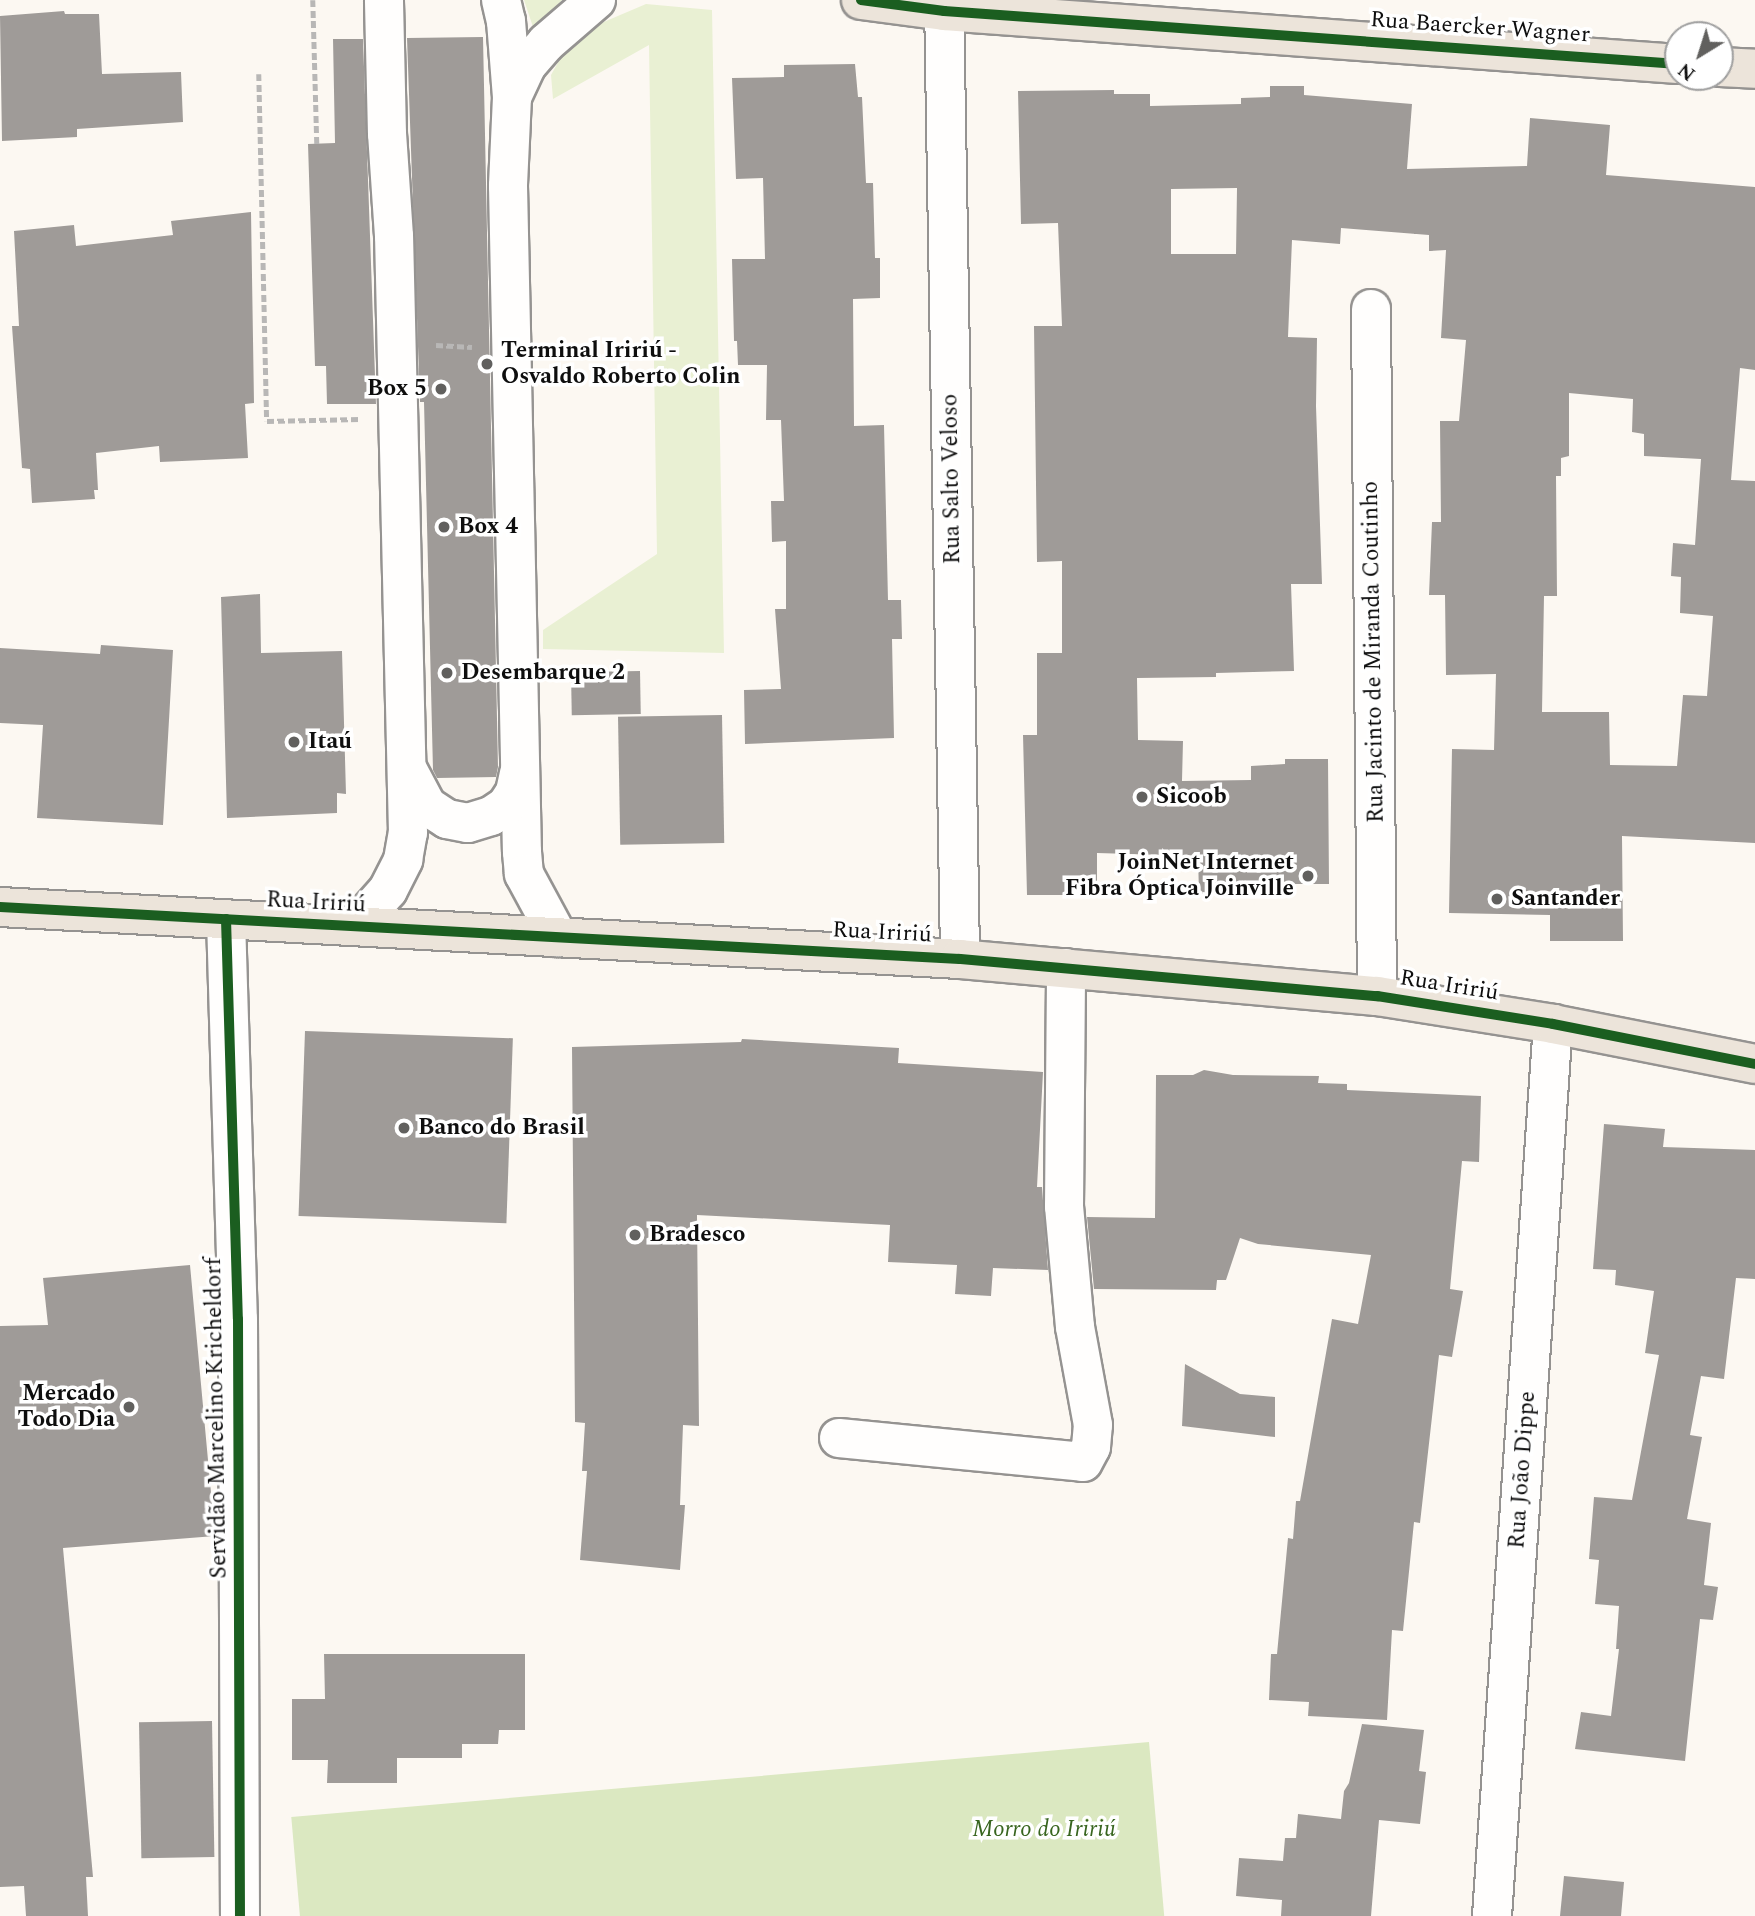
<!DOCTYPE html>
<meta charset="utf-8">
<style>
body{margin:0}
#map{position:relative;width:1755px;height:1916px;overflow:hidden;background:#fcf8f2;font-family:Spectral,serif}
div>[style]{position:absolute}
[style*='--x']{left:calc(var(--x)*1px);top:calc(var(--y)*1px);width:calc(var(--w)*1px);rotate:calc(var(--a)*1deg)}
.green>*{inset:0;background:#e9f0d3}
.forest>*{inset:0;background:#dbe8c1;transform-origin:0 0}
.building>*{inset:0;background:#9f9b98;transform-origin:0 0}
.path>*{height:4.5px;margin-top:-2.25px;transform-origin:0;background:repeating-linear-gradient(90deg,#b8b7b6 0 7px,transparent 0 10.5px)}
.roads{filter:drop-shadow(2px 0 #959391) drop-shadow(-2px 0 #959391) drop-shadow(0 2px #959391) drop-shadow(0 -2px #959391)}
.minor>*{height:38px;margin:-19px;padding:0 19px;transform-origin:19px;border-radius:19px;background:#fffefd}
.major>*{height:38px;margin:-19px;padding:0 19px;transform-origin:19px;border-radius:19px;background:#ece4da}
.cycleway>*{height:10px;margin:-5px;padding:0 5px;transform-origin:5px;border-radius:5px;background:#1b5e20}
.dots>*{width:19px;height:19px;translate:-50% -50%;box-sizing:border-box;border:4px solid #fff;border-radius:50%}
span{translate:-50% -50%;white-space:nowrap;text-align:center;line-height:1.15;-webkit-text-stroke:7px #fff;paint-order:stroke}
.street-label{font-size:23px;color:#0e0e0e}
.poi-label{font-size:23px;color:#0e0e0e;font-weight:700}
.left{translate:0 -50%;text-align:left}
.right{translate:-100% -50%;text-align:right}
.park-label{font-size:23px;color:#38651f;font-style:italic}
.north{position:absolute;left:1664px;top:21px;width:70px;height:70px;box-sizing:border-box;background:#fff;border:2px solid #9f9f9f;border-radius:50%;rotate:218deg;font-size:19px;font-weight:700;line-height:28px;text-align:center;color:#0e0e0e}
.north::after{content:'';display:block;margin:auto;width:24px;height:32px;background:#61605e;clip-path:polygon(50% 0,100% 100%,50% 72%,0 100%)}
</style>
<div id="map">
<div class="green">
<div style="clip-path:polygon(524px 0,562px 0,534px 30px)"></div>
<div style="clip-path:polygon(646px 4px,712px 10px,724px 653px,543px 649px,543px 630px,657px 554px,649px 45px,553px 99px,551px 75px,566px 48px,592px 27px)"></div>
</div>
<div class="forest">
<div style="left:1149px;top:1742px;width:175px;height:861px;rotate:85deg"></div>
</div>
<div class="building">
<div style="clip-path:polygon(64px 11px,65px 14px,99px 14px,102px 74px,181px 72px,183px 122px,77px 129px,77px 137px,2px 141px,0 16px)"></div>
<div style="clip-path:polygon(483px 37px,498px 767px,496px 777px,437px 778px,433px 770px,424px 402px,420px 402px,407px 38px)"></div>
<div style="clip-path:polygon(333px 39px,363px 39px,376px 404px,327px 404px,326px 366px,315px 366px,308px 144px,335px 143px)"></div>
<div style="clip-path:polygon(855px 64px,858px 97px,862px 97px,866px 183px,873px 183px,875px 258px,880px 258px,880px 298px,853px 299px,854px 426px,884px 425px,888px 600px,901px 600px,902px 639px,892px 639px,894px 738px,745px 744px,744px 690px,781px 689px,775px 609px,786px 609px,786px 541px,772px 542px,771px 501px,784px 501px,781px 420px,766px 420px,767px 365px,738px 365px,737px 341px,734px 341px,732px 259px,765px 259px,763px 178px,736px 179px,732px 78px,784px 77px,784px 65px)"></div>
<div style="clip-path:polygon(evenodd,1270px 86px,1304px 86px,1304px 95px,1412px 104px,1407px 169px,1527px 166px,1530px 118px,1610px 125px,1606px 175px,1755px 187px,1755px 370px,1740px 368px,1731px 480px,1755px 481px,1755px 843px,1622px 836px,1623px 941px,1550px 941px,1550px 915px,1449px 913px,1452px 749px,1494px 750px,1496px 674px,1446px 675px,1445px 595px,1429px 595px,1432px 522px,1441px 522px,1440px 421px,1459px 421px,1466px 340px,1441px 338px,1446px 250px,1429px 251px,1429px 235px,1341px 228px,1340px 244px,1292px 240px,1288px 337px,1317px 338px,1316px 406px,1322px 584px,1291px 584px,1294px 671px,1216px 673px,1216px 677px,1137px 678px,1138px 740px,1183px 741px,1182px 781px,1251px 780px,1251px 766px,1285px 764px,1285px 759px,1328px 759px,1329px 884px,1263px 884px,1263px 893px,1199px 894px,1198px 856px,1097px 853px,1097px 895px,1027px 895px,1023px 735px,1037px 735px,1037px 653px,1062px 653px,1062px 561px,1037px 562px,1034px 326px,1062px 326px,1058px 223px,1021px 224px,1018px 91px,1114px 90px,1114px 94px,1150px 94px,1150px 106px,1241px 104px,1241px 98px,1270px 97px,1270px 86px,1237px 188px,1236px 254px,1171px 254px,1171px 189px,1237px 188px,1270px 86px,1569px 393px,1633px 399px,1632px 432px,1644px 434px,1644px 456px,1701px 459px,1695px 545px,1673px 543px,1671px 576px,1681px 577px,1680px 613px,1713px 616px,1707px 696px,1683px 695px,1677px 766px,1610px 765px,1609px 712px,1542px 712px,1544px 596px,1557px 596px,1556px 476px,1561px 476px,1561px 458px,1569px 456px,1569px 393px)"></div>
<div style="clip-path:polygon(251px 212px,254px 403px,245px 404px,248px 458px,160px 462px,159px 446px,96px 453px,98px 490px,94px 490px,95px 499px,32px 503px,30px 469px,22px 468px,12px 326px,19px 326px,14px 231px,74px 225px,76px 246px,173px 235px,171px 221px)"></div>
<div style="clip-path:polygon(260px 594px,261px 653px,342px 651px,346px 794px,337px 793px,337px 813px,227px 818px,221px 597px)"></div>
<div style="clip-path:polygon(101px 645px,173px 650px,163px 825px,37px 818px,43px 725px,0 723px,0 648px,100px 654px)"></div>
<div style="left:640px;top:671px;width:43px;height:69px;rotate:89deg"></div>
<div style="left:722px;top:715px;width:128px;height:104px;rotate:89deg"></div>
<div style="left:305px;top:1031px;width:208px;height:185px;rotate:2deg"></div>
<div style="clip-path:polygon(742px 1039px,899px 1048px,898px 1063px,1043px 1072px,1037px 1187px,1042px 1187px,1048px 1270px,993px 1268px,991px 1296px,955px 1294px,957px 1265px,888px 1262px,890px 1225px,697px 1215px,699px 1426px,683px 1425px,680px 1505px,685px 1505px,680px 1570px,580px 1560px,587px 1471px,582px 1471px,585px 1423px,575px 1422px,572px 1047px,741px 1042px)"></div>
<div style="clip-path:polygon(1204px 1070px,1233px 1075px,1319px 1076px,1318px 1083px,1347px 1084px,1347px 1090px,1481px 1096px,1479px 1162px,1462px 1161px,1450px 1289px,1463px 1291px,1452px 1357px,1439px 1355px,1420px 1523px,1414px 1522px,1403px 1631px,1392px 1630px,1387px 1720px,1308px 1716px,1309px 1702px,1269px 1700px,1271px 1654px,1277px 1654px,1288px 1538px,1293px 1539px,1296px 1501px,1300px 1501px,1332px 1319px,1358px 1324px,1371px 1255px,1258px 1244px,1240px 1238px,1226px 1280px,1217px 1280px,1216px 1290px,1094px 1289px,1087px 1217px,1155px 1218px,1156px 1075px,1193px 1075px)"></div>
<div style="clip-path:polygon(1604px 1124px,1665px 1129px,1663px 1147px,1755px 1150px,1755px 1279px,1736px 1278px,1724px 1379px,1701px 1376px,1690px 1435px,1702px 1437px,1687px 1519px,1711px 1523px,1704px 1585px,1718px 1587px,1713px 1620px,1700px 1619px,1685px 1761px,1575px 1749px,1581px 1712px,1611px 1716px,1619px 1649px,1616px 1649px,1619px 1606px,1595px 1604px,1599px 1560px,1589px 1559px,1594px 1497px,1632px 1500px,1659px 1355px,1645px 1353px,1654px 1291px,1615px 1285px,1616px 1270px,1593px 1269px)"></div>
<div style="clip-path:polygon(190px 1265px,215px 1536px,63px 1548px,93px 1877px,86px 1877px,88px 1916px,26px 1916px,24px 1886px,0 1887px,0 1326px,48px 1325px,43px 1278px)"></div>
<div style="clip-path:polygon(1185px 1364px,1240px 1394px,1275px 1397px,1275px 1437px,1182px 1426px)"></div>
<div style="clip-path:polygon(324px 1654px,525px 1654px,525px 1730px,499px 1730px,498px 1744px,462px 1744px,462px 1758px,397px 1758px,397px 1783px,327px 1783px,328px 1760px,292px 1760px,292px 1699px,325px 1699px)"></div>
<div style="left:212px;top:1721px;width:136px;height:73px;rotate:89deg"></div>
<div style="clip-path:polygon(1362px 1724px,1424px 1730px,1419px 1771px,1426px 1772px,1420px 1824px,1379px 1820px,1371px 1916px,1281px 1916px,1282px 1900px,1236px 1896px,1239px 1858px,1283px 1861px,1285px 1838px,1296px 1838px,1298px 1814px,1341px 1819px,1344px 1791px,1349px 1783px)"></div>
<div style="clip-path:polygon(1564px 1876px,1624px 1882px,1621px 1916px,1560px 1916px)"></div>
</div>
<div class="path">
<div style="--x:313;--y:0;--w:144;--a:88.4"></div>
<div style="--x:259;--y:74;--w:347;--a:88.7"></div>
<div style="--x:267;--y:421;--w:93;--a:-1.2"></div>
<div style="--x:436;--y:345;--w:36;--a:3"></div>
</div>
<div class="roads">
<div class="minor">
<div style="--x:501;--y:0;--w:22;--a:77"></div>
<div style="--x:506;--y:21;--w:76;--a:85.5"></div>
<div style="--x:512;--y:97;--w:89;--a:92.6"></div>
<div style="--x:508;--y:186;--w:666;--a:88.8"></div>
<div style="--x:522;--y:852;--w:22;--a:85"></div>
<div style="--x:524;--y:874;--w:72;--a:61.6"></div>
<div style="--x:944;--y:0;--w:959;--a:89.04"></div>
<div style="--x:512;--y:97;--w:35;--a:-65"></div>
<div style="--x:527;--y:65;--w:29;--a:-49"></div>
<div style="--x:546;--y:43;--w:66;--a:-40.7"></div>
<div style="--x:1371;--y:309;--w:687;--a:89.5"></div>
<div style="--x:407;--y:768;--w:43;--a:62.2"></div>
<div style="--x:427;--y:806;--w:24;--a:33"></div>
<div style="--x:447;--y:819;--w:21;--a:11"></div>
<div style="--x:468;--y:823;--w:24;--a:-17"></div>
<div style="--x:491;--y:816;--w:18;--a:-34"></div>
<div style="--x:506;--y:806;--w:17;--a:-57"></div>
<div style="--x:515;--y:792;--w:19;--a:-78"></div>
<div style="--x:226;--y:919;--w:400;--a:88.3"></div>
<div style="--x:238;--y:1319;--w:597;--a:89.81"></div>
<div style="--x:356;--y:926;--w:48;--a:-48.4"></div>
<div style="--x:388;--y:890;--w:34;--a:-63"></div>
<div style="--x:403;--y:860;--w:27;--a:-80"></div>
<div style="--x:408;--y:833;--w:597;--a:-91.34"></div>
<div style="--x:394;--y:236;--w:102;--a:-93.9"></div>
<div style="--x:387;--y:134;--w:134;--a:-91.3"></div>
<div style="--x:839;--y:1438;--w:245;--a:5.6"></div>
<div style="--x:1083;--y:1462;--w:17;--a:-62"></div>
<div style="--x:1091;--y:1447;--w:22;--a:-85"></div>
<div style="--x:1093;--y:1425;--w:100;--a:-100.4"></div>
<div style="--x:1075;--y:1327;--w:121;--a:-95.2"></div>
<div style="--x:1064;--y:1207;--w:239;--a:-89.5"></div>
<div style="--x:1492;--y:1916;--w:894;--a:-86.09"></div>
</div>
<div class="major">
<div style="--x:861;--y:0;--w:84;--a:7.5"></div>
<div style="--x:944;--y:11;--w:736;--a:4.13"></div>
<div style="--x:1720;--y:67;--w:35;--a:3"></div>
<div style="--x:0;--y:907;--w:961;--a:3.1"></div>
<div style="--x:960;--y:959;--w:419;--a:5.1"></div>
<div style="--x:1377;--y:996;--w:178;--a:9"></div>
<div style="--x:1553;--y:1024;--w:206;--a:11.2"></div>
</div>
</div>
<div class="cycleway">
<div style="--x:861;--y:0;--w:84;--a:7.5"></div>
<div style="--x:944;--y:11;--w:736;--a:4.13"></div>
<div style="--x:0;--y:907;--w:961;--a:3.1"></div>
<div style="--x:960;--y:959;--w:419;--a:5.1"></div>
<div style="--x:1377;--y:996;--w:178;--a:9"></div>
<div style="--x:1553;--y:1024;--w:206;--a:11.2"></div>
<div style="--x:226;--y:919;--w:400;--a:88.3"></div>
<div style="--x:238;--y:1319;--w:597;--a:89.81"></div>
</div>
<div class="dots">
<div style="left:487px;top:364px;background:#61605e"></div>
<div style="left:441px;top:389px;background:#61605e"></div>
<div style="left:444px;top:527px;background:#61605e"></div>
<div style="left:447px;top:673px;background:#61605e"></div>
<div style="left:294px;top:742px;background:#61605e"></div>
<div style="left:1142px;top:797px;background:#61605e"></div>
<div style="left:1308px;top:876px;background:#61605e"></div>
<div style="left:1497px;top:899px;background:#61605e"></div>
<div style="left:404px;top:1128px;background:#61605e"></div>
<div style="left:635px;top:1235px;background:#61605e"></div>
<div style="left:129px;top:1407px;background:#61605e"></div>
</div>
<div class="street-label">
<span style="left:1480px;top:28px;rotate:4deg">Rua Baercker Wagner</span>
<span style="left:952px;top:479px;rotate:-91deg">Rua Salto Veloso</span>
<span style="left:1374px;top:652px;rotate:-91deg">Rua Jacinto de Miranda Coutinho</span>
<span style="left:316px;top:903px;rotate:3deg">Rua Iririú</span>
<span style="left:882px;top:933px;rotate:3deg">Rua Iririú</span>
<span style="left:1449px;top:986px;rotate:9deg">Rua Iririú</span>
<span style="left:217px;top:1418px;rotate:-91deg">Servidão Marcelino Kricheldorf</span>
<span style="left:1523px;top:1470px;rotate:-86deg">Rua João Dippe</span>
</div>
<div class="poi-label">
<span class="left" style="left:501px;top:364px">Terminal Iririú -<br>Osvaldo Roberto Colin</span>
<span class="right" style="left:427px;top:389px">Box 5</span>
<span class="left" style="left:458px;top:527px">Box 4</span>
<span class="left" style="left:461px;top:673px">Desembarque 2</span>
<span class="left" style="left:308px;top:742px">Itaú</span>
<span class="left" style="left:1156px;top:797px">Sicoob</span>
<span class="right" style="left:1294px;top:876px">JoinNet Internet<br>Fibra Óptica Joinville</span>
<span class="left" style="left:1511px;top:899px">Santander</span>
<span class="left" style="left:418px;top:1128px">Banco do Brasil</span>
<span class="left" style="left:649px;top:1235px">Bradesco</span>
<span class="right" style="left:115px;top:1407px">Mercado<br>Todo Dia</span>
</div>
<div class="park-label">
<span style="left:1044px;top:1830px">Morro do Iririú</span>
</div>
<div class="north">N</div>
</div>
